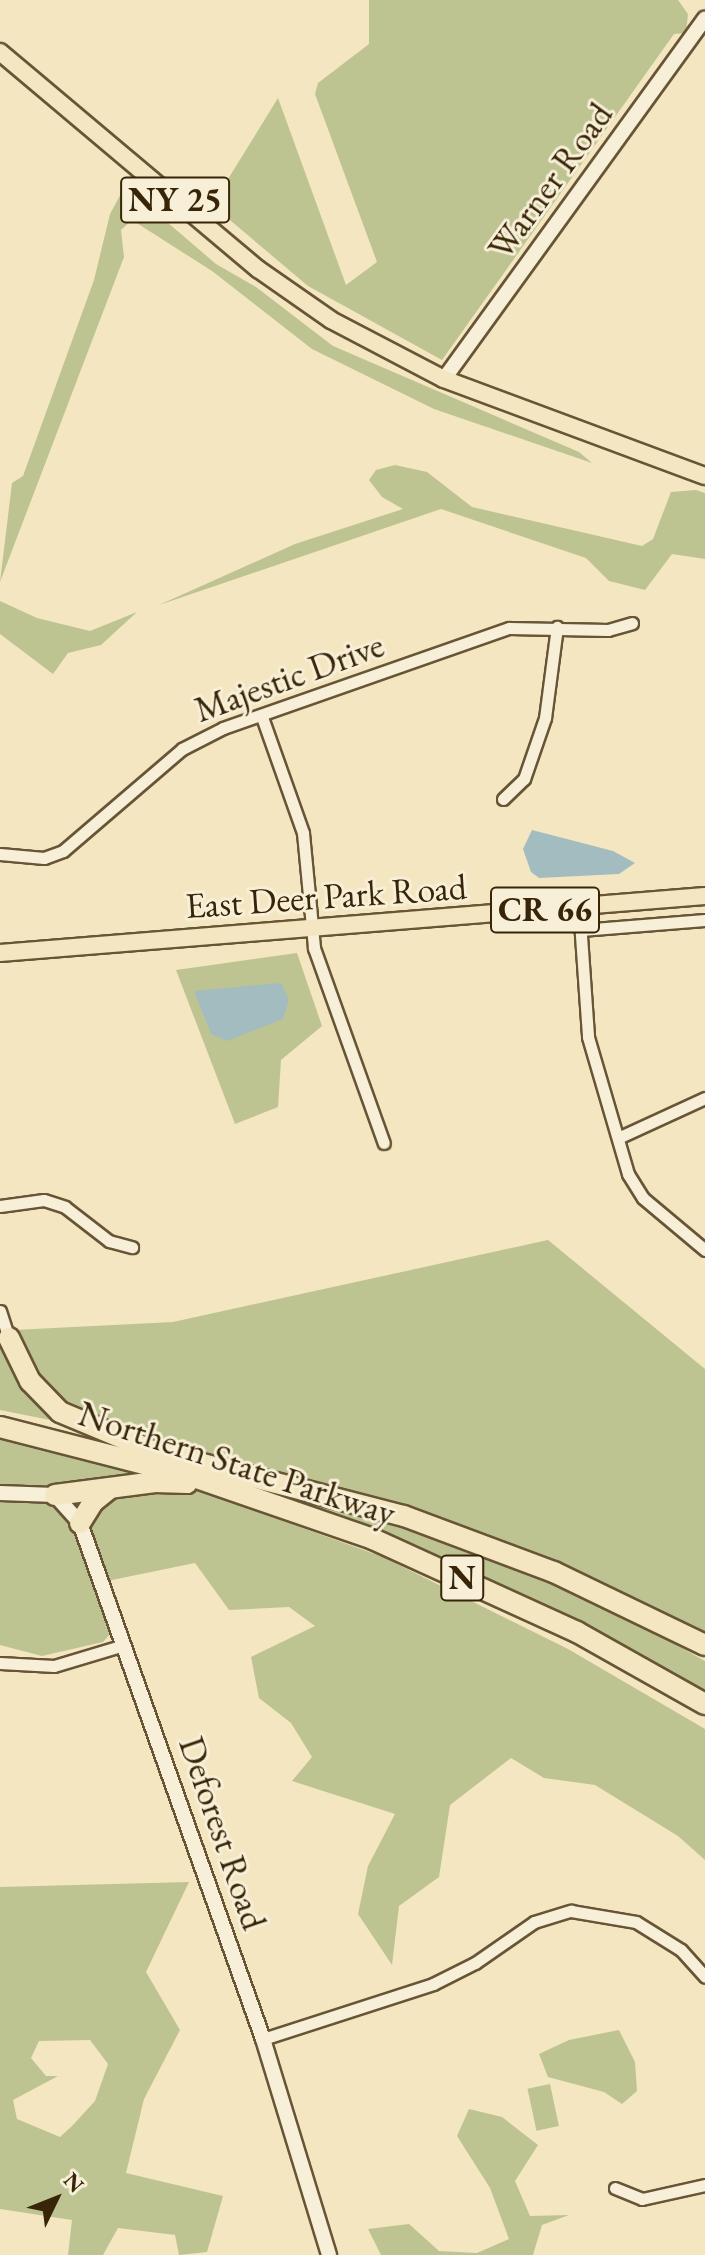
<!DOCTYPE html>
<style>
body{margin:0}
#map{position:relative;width:705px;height:2255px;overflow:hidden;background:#f3e6c1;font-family:"EB Garamond",serif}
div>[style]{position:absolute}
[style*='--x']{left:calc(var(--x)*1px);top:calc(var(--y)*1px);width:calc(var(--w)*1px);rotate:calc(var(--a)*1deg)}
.green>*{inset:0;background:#bec491;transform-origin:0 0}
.water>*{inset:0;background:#a2bcbf}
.roads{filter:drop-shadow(2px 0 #675536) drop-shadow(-2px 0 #675536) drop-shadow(0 2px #675536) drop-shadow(0 -2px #675536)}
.minor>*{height:11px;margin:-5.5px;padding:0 5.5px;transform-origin:5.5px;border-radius:5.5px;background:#f7efd7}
.tertiary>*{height:14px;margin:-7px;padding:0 7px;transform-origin:7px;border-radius:7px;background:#f7efd7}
.primary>*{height:16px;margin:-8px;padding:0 8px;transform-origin:8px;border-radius:8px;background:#f3e6c1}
.motorway>*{height:20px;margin:-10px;padding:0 10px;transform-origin:10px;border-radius:10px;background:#f3e6c1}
span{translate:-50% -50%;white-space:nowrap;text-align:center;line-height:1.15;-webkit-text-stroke:6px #f7efd7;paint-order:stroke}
.shield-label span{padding:2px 6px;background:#f7efd7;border:2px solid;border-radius:6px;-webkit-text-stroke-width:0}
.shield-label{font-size:34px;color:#382508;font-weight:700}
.street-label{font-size:36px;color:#382508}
.north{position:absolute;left:16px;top:2159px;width:80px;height:80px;-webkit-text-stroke:6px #f7efd7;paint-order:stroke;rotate:47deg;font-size:22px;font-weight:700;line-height:32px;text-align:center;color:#382508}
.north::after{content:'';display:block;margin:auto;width:28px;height:36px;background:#382508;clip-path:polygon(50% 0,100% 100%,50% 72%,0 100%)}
</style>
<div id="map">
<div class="green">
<div style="clip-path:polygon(369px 0,678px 0,688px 14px,686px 33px,674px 34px,442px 360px,308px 286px,212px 205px,278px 98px,346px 285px,377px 262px,315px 94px,318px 83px,369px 44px)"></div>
<div style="clip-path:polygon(125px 186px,216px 264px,256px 287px,333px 346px,579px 452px,592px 463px,434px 409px,312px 349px,212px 271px,132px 220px,121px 230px,124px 257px,0 582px,12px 483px,23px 476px,94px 280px,110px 214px)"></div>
<div style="clip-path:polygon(395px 465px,427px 472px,472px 507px,642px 546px,653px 539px,671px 492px,696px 490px,705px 493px,705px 559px,672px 554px,645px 590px,609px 581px,586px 558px,441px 509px,159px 605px,295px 544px,403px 509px,382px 497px,369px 480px,376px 470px)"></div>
<div style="clip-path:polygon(0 601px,37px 618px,90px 631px,137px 612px,101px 645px,68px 653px,53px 674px,0 634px)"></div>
<div style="clip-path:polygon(297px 953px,322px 1026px,281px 1060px,278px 1107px,235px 1124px,176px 970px)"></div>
<div style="clip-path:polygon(548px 1240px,705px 1369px,705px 1635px,584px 1575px,345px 1490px,115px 1432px,47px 1398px,14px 1330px,173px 1322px)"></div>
<div style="clip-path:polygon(0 1338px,60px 1422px,0 1410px)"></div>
<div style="clip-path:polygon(0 1437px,158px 1475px,0 1489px)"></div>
<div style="clip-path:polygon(199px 1471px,416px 1527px,588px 1595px,705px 1661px,705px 1699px)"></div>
<div style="clip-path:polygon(192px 1488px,383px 1557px,568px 1649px,705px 1729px,705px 1860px,678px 1836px,595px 1785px,544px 1778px,511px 1758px,450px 1805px,439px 1877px,399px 1906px,392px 1965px,358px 1914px,368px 1866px,395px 1814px,292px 1781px,312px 1757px,291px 1723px,259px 1698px,251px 1657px,315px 1626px,289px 1607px,229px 1610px,195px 1563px,107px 1581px,88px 1535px,91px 1510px,112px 1493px)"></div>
<div style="clip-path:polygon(0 1501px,46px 1501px,60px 1507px,73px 1525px,111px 1633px,103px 1642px,42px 1656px,0 1645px)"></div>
<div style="clip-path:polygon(evenodd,189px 1882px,146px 1972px,180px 2030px,144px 2099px,126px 2173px,223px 2196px,207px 2252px,179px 2255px,175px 2235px,118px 2228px,103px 2255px,68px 2255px,72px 2220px,0 2209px,0 1887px,189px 1882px,90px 2040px,108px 2064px,95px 2101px,72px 2126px,60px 2137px,17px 2119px,13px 2100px,58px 2076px,46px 2076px,31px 2058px,39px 2041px,90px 2040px)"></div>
<div style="clip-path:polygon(619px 2030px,635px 2062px,637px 2091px,622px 2104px,604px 2092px,548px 2077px,539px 2054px,569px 2040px)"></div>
<div style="left:550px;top:2084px;width:43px;height:23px;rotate:78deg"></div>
<div style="clip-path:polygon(469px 2109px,502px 2117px,538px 2145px,515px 2181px,530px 2216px,569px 2215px,542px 2225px,533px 2255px,381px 2255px,368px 2229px,409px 2224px,439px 2251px,477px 2253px,509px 2239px,490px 2188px,457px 2136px)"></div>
</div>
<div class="water">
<div style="clip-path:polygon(532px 830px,613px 851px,635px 863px,619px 874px,539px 878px,531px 872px,523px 849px)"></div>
<div style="clip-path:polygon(281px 983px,289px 1000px,283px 1019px,227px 1041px,211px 1034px,194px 991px)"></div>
</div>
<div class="roads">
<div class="minor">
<div style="--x:262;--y:717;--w:123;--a:70.5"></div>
<div style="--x:303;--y:833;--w:116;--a:84.5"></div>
<div style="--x:314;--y:948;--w:207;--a:70.3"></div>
<div style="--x:503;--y:799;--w:29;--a:-44"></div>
<div style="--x:524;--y:779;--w:65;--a:-71"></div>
<div style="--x:545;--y:718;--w:92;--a:-82.5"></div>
<div style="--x:0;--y:854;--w:44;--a:5.2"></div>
<div style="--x:44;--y:858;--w:20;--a:-20"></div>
<div style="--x:63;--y:851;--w:157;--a:-40.6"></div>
<div style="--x:182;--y:749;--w:46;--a:-27.1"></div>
<div style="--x:223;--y:728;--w:303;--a:-19.3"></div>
<div style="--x:509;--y:628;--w:99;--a:1.2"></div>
<div style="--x:608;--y:630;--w:25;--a:-16"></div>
<div style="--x:579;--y:907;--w:130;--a:86"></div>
<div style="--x:588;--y:1037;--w:143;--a:73.7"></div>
<div style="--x:628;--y:1174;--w:28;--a:58"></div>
<div style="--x:643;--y:1198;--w:81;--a:40"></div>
<div style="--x:581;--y:930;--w:124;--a:-4.6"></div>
<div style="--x:620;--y:1137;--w:94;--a:-24.6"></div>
<div style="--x:0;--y:1206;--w:44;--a:-7.8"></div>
<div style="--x:44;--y:1200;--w:22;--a:18"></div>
<div style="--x:65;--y:1207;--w:56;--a:37.7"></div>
<div style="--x:109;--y:1241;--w:24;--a:15"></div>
<div style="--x:0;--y:1311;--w:28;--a:72"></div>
<div style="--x:0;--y:1663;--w:54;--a:3.2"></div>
<div style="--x:54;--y:1666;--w:73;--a:-16.7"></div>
<div style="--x:263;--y:2039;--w:179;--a:-17.9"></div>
<div style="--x:433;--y:1984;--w:47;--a:-26.6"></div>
<div style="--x:475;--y:1963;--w:72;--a:-34.8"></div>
<div style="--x:534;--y:1922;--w:39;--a:-17"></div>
<div style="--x:571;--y:1911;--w:66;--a:9.6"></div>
<div style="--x:636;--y:1922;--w:53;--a:31.9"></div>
<div style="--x:681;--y:1950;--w:36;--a:48"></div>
<div style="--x:615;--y:2188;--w:29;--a:22"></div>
<div style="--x:642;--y:2199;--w:65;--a:-12.5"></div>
</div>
<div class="tertiary">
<div style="--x:444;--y:379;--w:445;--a:-54.1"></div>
<div style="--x:0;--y:1493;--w:55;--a:2.1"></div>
<div style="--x:55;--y:1495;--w:38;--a:48"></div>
<div style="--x:80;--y:1523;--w:547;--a:70.47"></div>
<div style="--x:263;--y:2039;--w:226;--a:73"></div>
</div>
<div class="primary">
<div style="--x:0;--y:52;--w:337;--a:40.1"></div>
<div style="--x:258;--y:269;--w:89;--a:34.9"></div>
<div style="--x:331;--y:320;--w:127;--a:27.6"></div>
<div style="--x:444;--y:379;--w:278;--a:20.4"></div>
<div style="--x:0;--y:953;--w:707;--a:-4.62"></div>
</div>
<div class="motorway">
<div style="--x:9;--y:1338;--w:48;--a:64"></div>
<div style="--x:30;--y:1381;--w:43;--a:45.9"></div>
<div style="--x:60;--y:1412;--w:93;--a:22.7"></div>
<div style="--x:0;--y:1427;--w:197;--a:14.4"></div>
<div style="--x:191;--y:1476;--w:193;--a:19.1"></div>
<div style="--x:373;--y:1539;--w:224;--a:24.5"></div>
<div style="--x:577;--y:1632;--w:147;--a:29.4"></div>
<div style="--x:133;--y:1446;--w:280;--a:14.5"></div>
<div style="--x:404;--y:1516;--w:160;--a:20.5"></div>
<div style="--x:554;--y:1572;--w:168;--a:25.8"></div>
<div style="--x:55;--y:1495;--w:101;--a:-7.4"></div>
<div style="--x:155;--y:1482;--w:32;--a:2"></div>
<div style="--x:80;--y:1523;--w:25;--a:-58"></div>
<div style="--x:93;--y:1502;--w:22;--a:-39"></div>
</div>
</div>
<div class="shield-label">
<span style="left:175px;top:200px">NY 25</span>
<span style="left:545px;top:910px">CR 66</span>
<span style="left:462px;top:1578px">N</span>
</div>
<div class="street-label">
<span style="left:550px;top:181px;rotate:-54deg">Warner Road</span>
<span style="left:289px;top:677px;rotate:-20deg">Majestic Drive</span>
<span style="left:326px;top:896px;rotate:-4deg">East Deer Park Road</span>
<span style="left:237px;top:1463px;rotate:18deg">Northern State Parkway</span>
<span style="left:223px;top:1833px;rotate:71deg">Deforest Road</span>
</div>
<div class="north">N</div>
</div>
